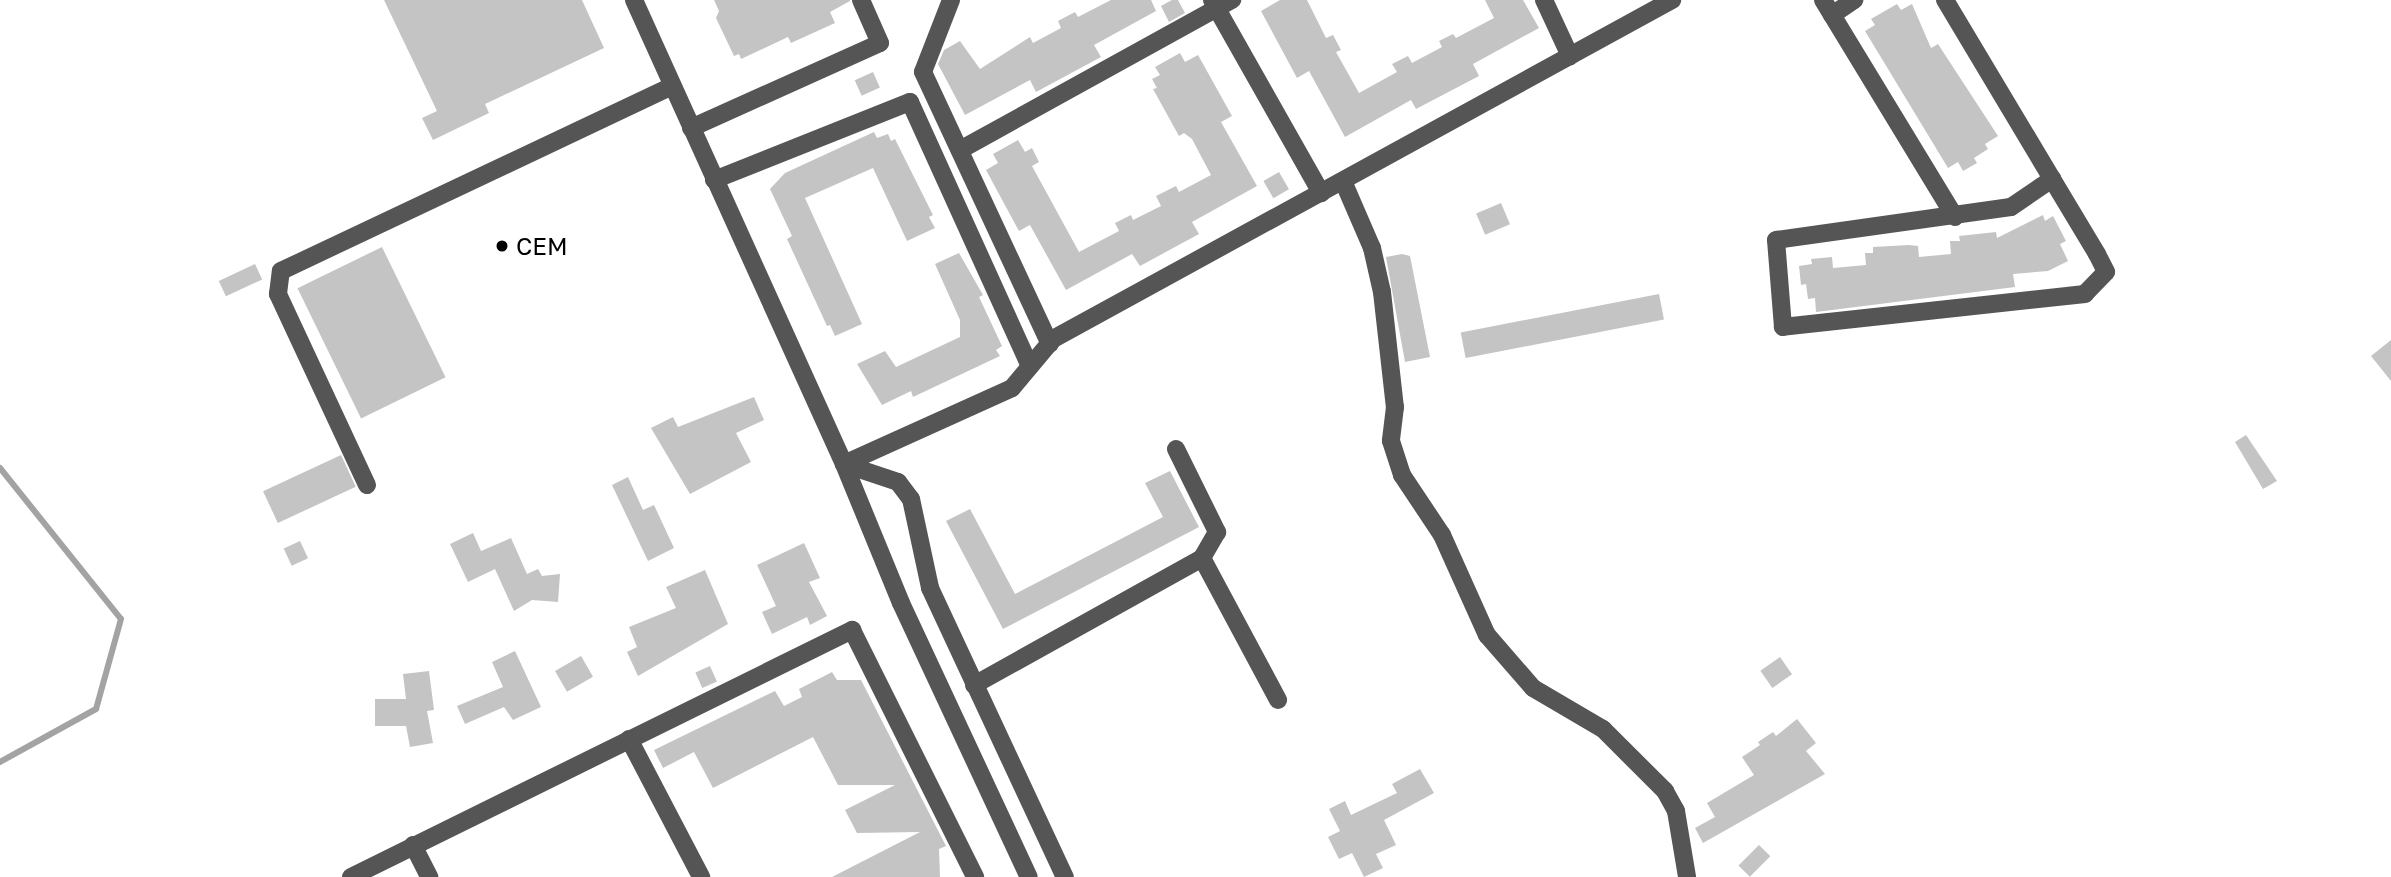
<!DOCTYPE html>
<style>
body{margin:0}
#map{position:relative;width:2391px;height:877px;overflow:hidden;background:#fff;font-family:"Golos Text",sans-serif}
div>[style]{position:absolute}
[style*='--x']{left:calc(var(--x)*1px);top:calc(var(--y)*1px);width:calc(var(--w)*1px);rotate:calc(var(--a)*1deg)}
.stream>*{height:6px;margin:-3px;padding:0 3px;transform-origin:3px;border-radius:3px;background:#a3a3a3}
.building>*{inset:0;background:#c4c4c4;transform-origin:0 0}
.minor>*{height:18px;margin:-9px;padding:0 9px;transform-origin:9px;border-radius:9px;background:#555}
.dots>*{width:19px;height:19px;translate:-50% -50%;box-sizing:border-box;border:4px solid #fff;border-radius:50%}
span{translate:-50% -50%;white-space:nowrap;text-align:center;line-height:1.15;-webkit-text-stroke:7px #fff;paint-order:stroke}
.poi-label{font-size:24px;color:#000}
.left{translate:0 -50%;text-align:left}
</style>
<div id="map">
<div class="stream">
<div style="--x:0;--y:468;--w:193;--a:51.3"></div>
<div style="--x:121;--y:619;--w:93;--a:105.5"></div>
<div style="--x:96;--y:709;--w:110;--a:151.1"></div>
</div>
<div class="building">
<div style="clip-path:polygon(384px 0,582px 0,604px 48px,485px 104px,489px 113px,433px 140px,422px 118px,437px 111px)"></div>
<div style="clip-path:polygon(714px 0,850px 0,850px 1px,830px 12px,835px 23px,791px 43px,788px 37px,741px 59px,739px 54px,734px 56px,716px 18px,719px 11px)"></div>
<div style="clip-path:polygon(1111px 0,1151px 0,1156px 11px,1094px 45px,1101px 57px,1036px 92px,1030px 80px,965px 115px,938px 64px,944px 50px,960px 41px,980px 69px,1030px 37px,1033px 43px,1061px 28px,1058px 21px,1075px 12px,1078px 17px)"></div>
<div style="clip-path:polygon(1172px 0,1178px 0,1185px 13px,1169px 22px,1161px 6px)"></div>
<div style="clip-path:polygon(1280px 0,1307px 0,1326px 38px,1333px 35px,1341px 50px,1336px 52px,1359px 93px,1397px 72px,1392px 64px,1408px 56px,1412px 63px,1442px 47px,1439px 41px,1453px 34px,1456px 38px,1494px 18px,1485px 0,1523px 0,1539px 28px,1473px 64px,1479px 76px,1416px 109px,1411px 100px,1345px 137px,1309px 71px,1297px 78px,1261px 11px)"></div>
<div style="clip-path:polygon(1897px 4px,1901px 10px,1912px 4px,1931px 48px,1938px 44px,1998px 136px,1985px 144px,1988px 149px,1974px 158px,1977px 163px,1963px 171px,1958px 162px,1948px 168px,1865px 31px,1875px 25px,1871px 19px)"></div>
<div style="clip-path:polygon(1180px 53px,1185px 62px,1198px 55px,1232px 116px,1221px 122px,1257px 186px,1192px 222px,1199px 234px,1140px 266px,1132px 254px,1066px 290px,1030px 225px,1019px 231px,986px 170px,998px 163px,993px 154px,1018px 140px,1025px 152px,1032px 148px,1039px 162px,1032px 166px,1079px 252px,1119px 231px,1115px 223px,1131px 215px,1133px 220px,1161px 206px,1156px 196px,1176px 186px,1179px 192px,1211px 175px,1192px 139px,1184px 133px,1179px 136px,1153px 89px,1157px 88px,1152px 79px,1160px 75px,1155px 67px)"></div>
<div style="left:873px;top:72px;width:17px;height:20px;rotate:66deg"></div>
<div style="clip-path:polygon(874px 132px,877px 138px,888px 134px,891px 141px,895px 139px,933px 215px,929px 217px,935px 228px,907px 241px,873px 168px,805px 198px,862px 324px,835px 336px,830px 325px,827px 326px,787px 239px,792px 236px,770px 189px,785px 173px)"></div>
<div style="left:1279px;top:172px;width:20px;height:18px;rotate:60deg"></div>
<div style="left:1501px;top:203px;width:23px;height:27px;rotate:67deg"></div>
<div style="clip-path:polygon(2043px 215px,2045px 221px,2053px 216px,2066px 241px,2060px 244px,2068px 261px,2048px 271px,2013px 274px,2015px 287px,1816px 312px,1815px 298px,1808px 299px,1806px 284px,1801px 285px,1799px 266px,1812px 264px,1811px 259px,1832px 257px,1833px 268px,1866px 265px,1865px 253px,1873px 253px,1873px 247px,1909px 245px,1918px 246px,1919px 257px,1951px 254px,1950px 241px,1960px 241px,1959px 236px,1996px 232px,1997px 238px)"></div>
<div style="left:382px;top:247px;width:145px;height:94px;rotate:64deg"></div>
<div style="clip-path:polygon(959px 253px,983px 295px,979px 297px,1002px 346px,996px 350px,1000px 356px,913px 397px,911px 391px,882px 405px,857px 364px,885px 351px,896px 367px,960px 337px,960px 320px,935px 264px)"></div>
<div style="clip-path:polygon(1402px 254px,1410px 256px,1430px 357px,1405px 362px,1386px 257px)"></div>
<div style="left:255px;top:264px;width:17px;height:40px;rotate:65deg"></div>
<div style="left:1659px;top:294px;width:26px;height:202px;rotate:79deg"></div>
<div style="clip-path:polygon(2391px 340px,2391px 381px,2371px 356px)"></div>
<div style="clip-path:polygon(754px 397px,764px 420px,736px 433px,751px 462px,690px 494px,651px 428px,673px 417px,678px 427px)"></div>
<div style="clip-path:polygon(2246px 435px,2277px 481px,2263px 489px,2235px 442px)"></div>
<div style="left:341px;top:455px;width:35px;height:86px;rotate:65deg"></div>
<div style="clip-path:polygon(1170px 471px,1199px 527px,1003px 629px,946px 521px,970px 509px,1015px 594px,1163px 517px,1145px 483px)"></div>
<div style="clip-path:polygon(628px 477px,643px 510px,654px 505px,674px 548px,648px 561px,612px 485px)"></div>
<div style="clip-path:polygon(473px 533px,481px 551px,511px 538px,527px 574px,538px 569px,542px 576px,560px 574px,558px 602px,532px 600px,514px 611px,495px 569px,468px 582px,450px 544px)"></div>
<div style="left:300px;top:541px;width:19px;height:18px;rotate:65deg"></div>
<div style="clip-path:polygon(804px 543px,820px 578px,809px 582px,827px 616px,810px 625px,807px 617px,772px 634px,762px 612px,776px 606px,757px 565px)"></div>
<div style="clip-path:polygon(705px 570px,728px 624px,638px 676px,627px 652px,637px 647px,629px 627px,676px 608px,666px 587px)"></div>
<div style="clip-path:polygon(515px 651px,541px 707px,513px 720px,504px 707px,465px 724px,457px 706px,503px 687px,492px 662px)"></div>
<div style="left:581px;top:656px;width:24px;height:30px;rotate:60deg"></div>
<div style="left:1780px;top:657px;width:21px;height:24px;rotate:55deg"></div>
<div style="left:710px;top:666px;width:17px;height:16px;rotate:66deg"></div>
<div style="clip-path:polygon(429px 671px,434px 710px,427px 711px,433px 743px,410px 747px,406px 726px,375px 726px,375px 699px,406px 699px,403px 674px)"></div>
<div style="clip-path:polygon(832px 672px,837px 680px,861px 680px,946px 846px,939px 849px,940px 877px,832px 877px,920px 832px,857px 833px,845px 810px,895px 785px,838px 785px,813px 737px,713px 788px,694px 752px,663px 768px,654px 750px,775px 691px,784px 706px,802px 697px,799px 689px)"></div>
<div style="clip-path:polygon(1797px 719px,1816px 743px,1806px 751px,1825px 774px,1703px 843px,1695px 828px,1715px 817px,1707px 803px,1754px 775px,1742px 757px,1760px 745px,1758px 742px,1773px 732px,1776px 736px)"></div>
<div style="clip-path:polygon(1420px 769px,1434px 793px,1384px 820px,1396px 845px,1376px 854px,1383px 868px,1364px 877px,1352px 853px,1339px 859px,1328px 837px,1340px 831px,1329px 809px,1345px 801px,1351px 815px,1397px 793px,1392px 784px)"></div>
<div style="left:1759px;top:845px;width:16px;height:29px;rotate:45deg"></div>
</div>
<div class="minor">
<div style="--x:634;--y:0;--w:509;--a:65.65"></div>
<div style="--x:844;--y:464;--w:150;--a:67.7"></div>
<div style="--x:901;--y:603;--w:302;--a:65"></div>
<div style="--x:951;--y:0;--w:77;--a:111.3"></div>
<div style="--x:923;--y:72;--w:300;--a:65"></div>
<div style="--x:1212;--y:0;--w:222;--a:60.5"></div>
<div style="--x:1544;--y:0;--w:62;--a:65.1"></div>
<div style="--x:1823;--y:0;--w:254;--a:58.7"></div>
<div style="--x:1945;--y:0;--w:209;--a:59.1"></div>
<div style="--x:2052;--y:179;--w:87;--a:59"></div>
<div style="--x:2097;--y:254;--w:20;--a:63"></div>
<div style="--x:2106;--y:272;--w:30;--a:134"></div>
<div style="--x:2085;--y:294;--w:304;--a:173.8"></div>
<div style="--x:1783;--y:327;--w:87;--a:-94.6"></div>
<div style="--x:1776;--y:240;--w:237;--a:-8"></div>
<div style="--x:2011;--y:207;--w:50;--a:-34.3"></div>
<div style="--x:1832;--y:15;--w:27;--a:-34"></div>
<div style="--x:691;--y:128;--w:207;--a:-24.2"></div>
<div style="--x:880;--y:43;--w:47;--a:-113.8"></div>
<div style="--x:960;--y:150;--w:311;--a:-28.9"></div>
<div style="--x:714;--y:180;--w:211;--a:-21.7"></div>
<div style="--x:910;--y:102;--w:290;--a:65.6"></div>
<div style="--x:1343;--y:181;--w:73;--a:66.6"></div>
<div style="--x:1372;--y:248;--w:45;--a:77.2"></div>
<div style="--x:1382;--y:292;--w:116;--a:83.6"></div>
<div style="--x:1395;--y:407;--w:34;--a:97"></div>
<div style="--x:1391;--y:441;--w:36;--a:72"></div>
<div style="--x:1402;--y:475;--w:72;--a:56.3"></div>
<div style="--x:1442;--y:535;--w:110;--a:65.8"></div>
<div style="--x:1487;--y:635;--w:70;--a:49"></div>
<div style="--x:1533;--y:688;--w:81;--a:30.4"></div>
<div style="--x:1603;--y:729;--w:88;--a:45"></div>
<div style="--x:1665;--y:791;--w:23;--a:61"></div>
<div style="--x:1676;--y:811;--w:67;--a:80.5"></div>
<div style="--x:1176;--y:449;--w:93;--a:63.7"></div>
<div style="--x:1217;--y:532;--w:30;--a:120"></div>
<div style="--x:844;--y:464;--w:184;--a:-24.3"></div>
<div style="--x:1012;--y:388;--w:64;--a:-50.1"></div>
<div style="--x:1053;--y:339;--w:706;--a:-28.71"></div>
<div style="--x:844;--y:464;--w:57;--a:18.4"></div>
<div style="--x:898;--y:482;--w:21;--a:53"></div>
<div style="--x:911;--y:499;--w:91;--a:77.9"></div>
<div style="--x:930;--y:588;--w:319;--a:65"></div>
<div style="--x:367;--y:485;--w:211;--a:-115"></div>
<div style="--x:278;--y:294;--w:23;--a:-83"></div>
<div style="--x:281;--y:271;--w:433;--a:-25.3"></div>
<div style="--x:974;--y:685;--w:261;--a:-29.1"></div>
<div style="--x:1202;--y:558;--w:161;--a:61.8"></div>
<div style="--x:629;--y:739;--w:156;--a:62.4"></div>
<div style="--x:413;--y:845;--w:36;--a:63"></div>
<div style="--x:351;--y:877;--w:559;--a:-26.24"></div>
<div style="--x:852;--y:630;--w:276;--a:63.5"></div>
</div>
<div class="dots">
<div style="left:502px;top:246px;background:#000"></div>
</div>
<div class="poi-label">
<span class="left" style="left:516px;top:246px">CEM</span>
</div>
</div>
